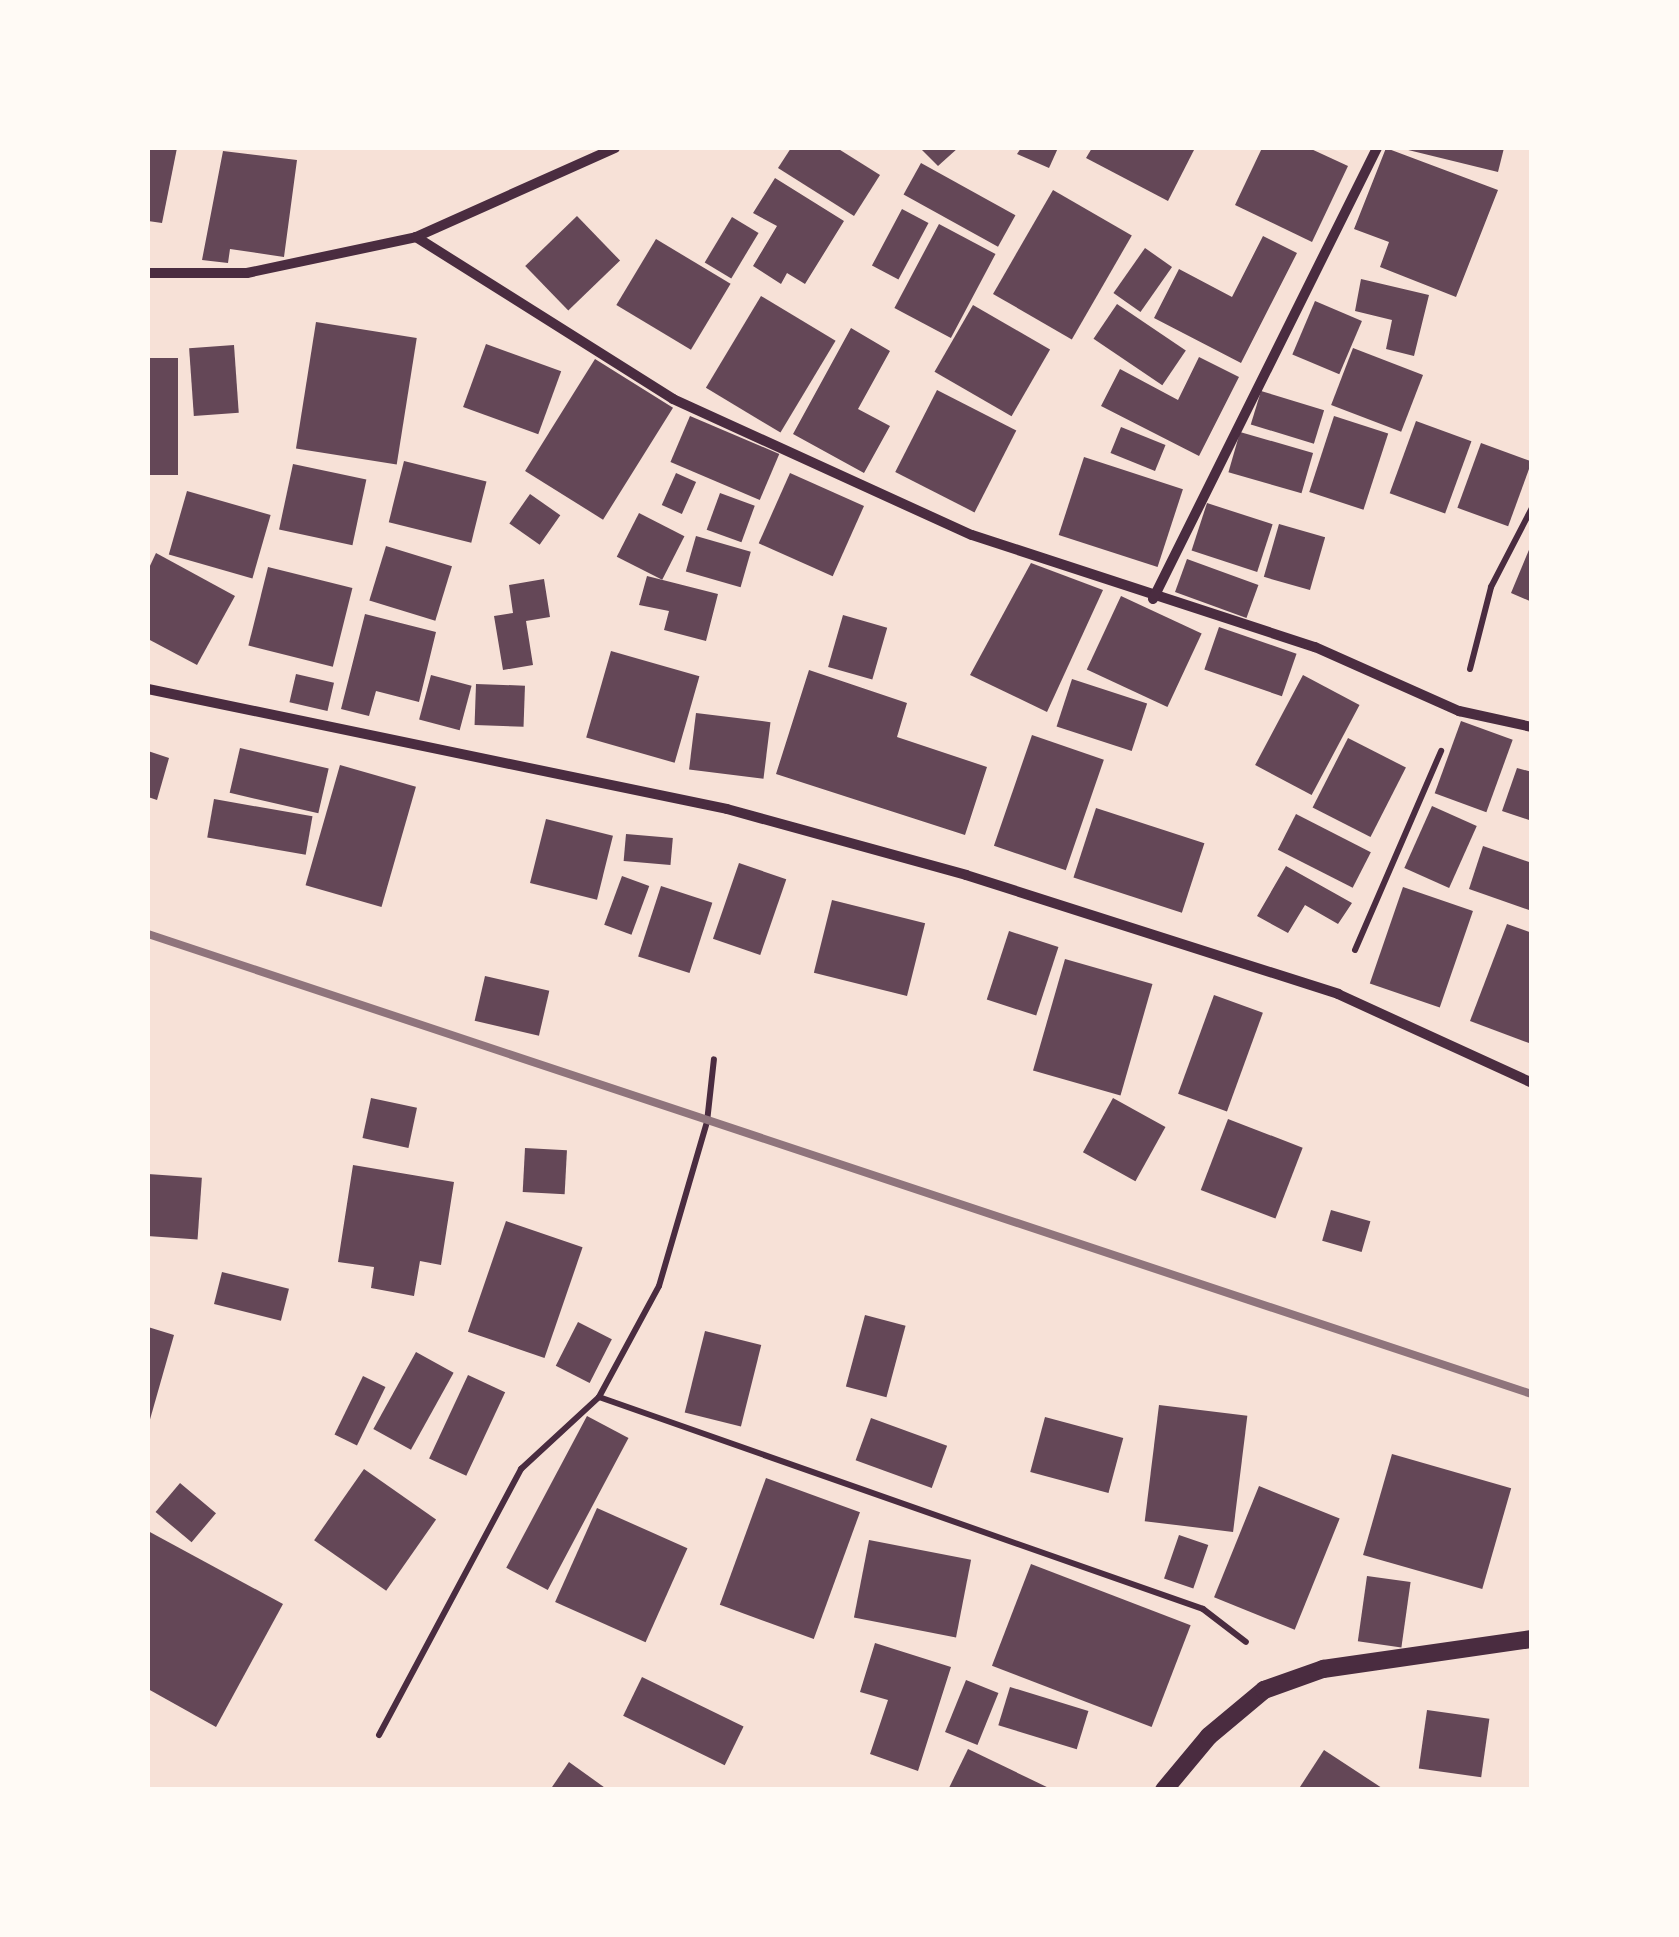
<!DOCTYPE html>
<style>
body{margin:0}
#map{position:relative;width:1679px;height:1937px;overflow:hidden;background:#f7e1d7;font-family:Lato,sans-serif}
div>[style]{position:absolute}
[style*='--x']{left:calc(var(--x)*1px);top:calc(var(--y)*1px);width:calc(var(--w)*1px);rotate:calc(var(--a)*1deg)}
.building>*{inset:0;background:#644757;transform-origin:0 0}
.path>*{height:6px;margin:-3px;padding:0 3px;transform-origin:3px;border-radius:3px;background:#4a2c40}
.minor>*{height:10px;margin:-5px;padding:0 5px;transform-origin:5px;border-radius:5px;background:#4a2c40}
.tertiary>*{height:18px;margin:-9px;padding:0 9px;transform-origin:9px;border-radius:9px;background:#4a2c40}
.rail>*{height:8px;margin:-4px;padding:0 4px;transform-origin:4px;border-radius:4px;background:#8f747c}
span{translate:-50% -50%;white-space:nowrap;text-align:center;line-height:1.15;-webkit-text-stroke:9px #fffaf5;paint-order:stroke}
.frame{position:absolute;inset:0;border:150px solid #fffaf5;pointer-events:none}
</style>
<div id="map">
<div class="building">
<div style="clip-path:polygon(148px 148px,177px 148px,162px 223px,148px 221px)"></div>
<div style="clip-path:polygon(791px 148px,837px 148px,880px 175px,854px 216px,778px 168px)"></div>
<div style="clip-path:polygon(920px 148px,958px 148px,938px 166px)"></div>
<div style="clip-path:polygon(1021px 148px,1058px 148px,1049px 168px,1017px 154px)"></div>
<div style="clip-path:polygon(1092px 148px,1195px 148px,1168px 201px,1086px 158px)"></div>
<div style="clip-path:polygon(1262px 148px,1309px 148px,1348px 166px,1312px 242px,1235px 205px)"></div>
<div style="clip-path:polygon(1386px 148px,1498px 190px,1456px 297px,1380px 267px,1389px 242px,1354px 229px)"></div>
<div style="clip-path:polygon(1400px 148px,1504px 148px,1498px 172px)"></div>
<div style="clip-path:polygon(223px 151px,297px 160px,284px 257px,230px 249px,228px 263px,202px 260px)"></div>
<div style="left:921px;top:163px;width:108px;height:36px;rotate:29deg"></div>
<div style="clip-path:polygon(775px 178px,844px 221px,805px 284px,787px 273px,781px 284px,753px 266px,777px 226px,753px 213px)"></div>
<div style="left:1053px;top:190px;width:91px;height:120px;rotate:30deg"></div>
<div style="left:902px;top:209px;width:30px;height:64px;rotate:28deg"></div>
<div style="left:577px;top:216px;width:62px;height:72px;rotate:46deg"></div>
<div style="left:732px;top:217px;width:31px;height:53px;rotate:31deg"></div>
<div style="left:939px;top:224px;width:64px;height:95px;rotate:28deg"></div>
<div style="clip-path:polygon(1263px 236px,1297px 253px,1241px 363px,1154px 318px,1179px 269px,1232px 297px)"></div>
<div style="left:656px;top:239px;width:87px;height:77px;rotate:31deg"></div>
<div style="left:1145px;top:248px;width:33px;height:55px;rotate:35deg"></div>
<div style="clip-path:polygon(1361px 279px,1429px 295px,1414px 356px,1386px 349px,1392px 320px,1355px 311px)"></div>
<div style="left:761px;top:296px;width:87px;height:107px;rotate:31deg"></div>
<div style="left:1315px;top:301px;width:51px;height:58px;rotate:23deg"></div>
<div style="left:1117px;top:304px;width:83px;height:42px;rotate:34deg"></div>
<div style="left:973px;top:305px;width:89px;height:77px;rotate:30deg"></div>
<div style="left:316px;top:322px;width:102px;height:128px;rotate:9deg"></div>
<div style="clip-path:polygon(851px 328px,890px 351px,858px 409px,890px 426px,864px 473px,793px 434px)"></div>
<div style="left:486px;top:344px;width:80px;height:67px;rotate:20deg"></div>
<div style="left:234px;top:345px;width:68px;height:45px;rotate:86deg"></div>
<div style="left:1353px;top:348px;width:75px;height:61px;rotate:21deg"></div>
<div style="clip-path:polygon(1199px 357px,1239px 377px,1199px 456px,1101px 406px,1120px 369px,1178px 400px)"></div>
<div style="left:148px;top:358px;width:30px;height:117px"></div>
<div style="left:595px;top:359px;width:92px;height:132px;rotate:32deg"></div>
<div style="left:937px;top:390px;width:89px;height:92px;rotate:27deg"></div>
<div style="left:1261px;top:391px;width:66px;height:35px;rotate:17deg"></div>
<div style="left:690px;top:416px;width:97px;height:50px;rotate:23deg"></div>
<div style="left:1334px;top:416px;width:57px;height:80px;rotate:18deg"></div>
<div style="left:1416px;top:421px;width:59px;height:77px;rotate:20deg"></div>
<div style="left:1121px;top:427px;width:48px;height:28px;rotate:22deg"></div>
<div style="left:1240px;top:432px;width:76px;height:42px;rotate:16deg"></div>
<div style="left:1481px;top:443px;width:54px;height:69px;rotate:20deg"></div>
<div style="left:1084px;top:457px;width:104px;height:82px;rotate:18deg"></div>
<div style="left:404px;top:461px;width:85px;height:63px;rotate:14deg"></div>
<div style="left:293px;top:464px;width:75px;height:67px;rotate:12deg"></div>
<div style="left:676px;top:473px;width:22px;height:35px;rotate:24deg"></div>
<div style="left:790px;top:473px;width:81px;height:77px;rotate:24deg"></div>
<div style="left:187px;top:491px;width:87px;height:66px;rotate:16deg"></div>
<div style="left:720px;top:493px;width:37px;height:39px;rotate:20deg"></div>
<div style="left:530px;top:494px;width:37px;height:36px;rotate:35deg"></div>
<div style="left:1207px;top:503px;width:69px;height:50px;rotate:18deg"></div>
<div style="left:639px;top:513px;width:51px;height:49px;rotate:27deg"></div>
<div style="left:1279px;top:524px;width:48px;height:55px;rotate:16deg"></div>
<div style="left:696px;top:536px;width:57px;height:37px;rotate:16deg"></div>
<div style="clip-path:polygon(1531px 545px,1532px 545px,1532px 602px,1511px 593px)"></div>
<div style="left:386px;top:546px;width:69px;height:57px;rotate:17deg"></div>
<div style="clip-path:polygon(156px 553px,235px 596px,197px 665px,148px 639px,148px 570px)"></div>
<div style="left:1187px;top:559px;width:76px;height:35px;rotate:20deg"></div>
<div style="clip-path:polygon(1031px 563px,1103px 590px,1047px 712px,970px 675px)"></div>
<div style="left:268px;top:567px;width:87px;height:81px;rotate:14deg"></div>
<div style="clip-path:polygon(647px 576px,718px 594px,706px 641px,664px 630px,669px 611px,639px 605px)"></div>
<div style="clip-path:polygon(544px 579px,550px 617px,526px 621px,533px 665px,503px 670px,494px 616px,513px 613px,509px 585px)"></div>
<div style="left:1121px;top:596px;width:89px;height:81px;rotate:25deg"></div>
<div style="clip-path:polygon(365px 614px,436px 632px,419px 702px,376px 691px,369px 716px,341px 709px)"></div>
<div style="left:843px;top:615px;width:46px;height:54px;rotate:16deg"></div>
<div style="left:1219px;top:627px;width:82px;height:45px;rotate:19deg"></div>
<div style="left:611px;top:651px;width:92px;height:90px;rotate:16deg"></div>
<div style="clip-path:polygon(809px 670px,907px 703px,897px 737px,987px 767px,965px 835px,776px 774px)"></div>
<div style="left:296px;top:674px;width:39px;height:29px;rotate:13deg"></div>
<div style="left:431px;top:675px;width:42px;height:46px;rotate:15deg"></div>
<div style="left:1303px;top:675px;width:64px;height:102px;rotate:28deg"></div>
<div style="left:1072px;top:679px;width:79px;height:50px;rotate:18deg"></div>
<div style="left:476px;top:684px;width:49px;height:41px;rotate:2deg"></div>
<div style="left:696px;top:713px;width:75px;height:57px;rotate:7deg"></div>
<div style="left:1461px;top:721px;width:55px;height:77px;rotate:20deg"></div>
<div style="left:1032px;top:735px;width:76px;height:117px;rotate:19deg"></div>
<div style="left:1348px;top:738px;width:65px;height:78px;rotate:27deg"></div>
<div style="left:240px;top:748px;width:91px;height:46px;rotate:13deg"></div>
<div style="clip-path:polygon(148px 751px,169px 758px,157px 800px,148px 797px)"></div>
<div style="left:340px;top:765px;width:79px;height:125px;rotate:16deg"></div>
<div style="clip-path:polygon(1517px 768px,1532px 772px,1532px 821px,1502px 811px)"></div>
<div style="left:214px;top:799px;width:100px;height:39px;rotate:10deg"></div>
<div style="left:1432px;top:806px;width:49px;height:68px;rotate:24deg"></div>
<div style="left:1096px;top:808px;width:114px;height:73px;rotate:18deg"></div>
<div style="left:1296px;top:814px;width:84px;height:40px;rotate:27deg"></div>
<div style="left:546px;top:819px;width:69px;height:66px;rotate:14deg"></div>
<div style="left:626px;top:834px;width:47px;height:27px;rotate:5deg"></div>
<div style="clip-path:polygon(1483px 846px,1532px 863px,1532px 911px,1469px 889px)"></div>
<div style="left:739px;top:863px;width:50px;height:80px;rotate:19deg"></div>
<div style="clip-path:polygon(1286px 866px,1352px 903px,1338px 924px,1305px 905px,1288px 933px,1257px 916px)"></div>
<div style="left:622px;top:876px;width:29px;height:52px;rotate:20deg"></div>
<div style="left:661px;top:886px;width:54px;height:74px;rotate:18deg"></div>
<div style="left:1403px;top:887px;width:74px;height:102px;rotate:19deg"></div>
<div style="left:832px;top:900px;width:96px;height:75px;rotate:14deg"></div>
<div style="clip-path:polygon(1507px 924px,1532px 933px,1529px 1043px,1470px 1021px)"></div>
<div style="left:1009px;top:931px;width:52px;height:72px;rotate:18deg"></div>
<div style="left:1065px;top:959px;width:91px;height:116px;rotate:16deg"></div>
<div style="left:485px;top:976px;width:66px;height:46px;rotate:13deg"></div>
<div style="left:1214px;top:995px;width:52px;height:105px;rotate:20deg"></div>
<div style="left:371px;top:1098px;width:47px;height:41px;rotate:12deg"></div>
<div style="left:1113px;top:1098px;width:60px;height:62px;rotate:29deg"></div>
<div style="left:1228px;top:1119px;width:80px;height:76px;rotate:21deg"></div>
<div style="left:525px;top:1148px;width:42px;height:44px;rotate:3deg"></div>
<div style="clip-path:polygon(353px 1165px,454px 1182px,441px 1265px,420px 1261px,414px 1296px,371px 1288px,374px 1267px,338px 1262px)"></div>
<div style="left:148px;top:1174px;width:54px;height:62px;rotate:4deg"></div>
<div style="left:1331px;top:1210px;width:41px;height:32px;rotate:16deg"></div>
<div style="left:506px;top:1221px;width:81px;height:117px;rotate:19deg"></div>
<div style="left:222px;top:1272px;width:69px;height:33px;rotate:14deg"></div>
<div style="left:865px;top:1315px;width:42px;height:74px;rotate:15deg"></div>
<div style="left:578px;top:1322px;width:38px;height:49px;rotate:27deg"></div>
<div style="clip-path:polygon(148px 1327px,174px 1335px,149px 1423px,148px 1423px)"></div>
<div style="left:705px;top:1331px;width:58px;height:84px;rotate:14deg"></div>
<div style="left:416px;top:1352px;width:43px;height:88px;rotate:29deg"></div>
<div style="left:468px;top:1375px;width:41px;height:92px;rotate:25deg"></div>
<div style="left:363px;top:1376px;width:25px;height:65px;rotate:26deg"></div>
<div style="left:1159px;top:1405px;width:89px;height:117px;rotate:7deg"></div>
<div style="left:587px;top:1416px;width:47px;height:172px;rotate:28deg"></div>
<div style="left:1045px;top:1417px;width:81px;height:57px;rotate:15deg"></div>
<div style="left:871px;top:1418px;width:81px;height:45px;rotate:20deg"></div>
<div style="left:1392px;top:1454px;width:124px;height:105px;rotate:16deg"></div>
<div style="left:364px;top:1469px;width:88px;height:87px;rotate:35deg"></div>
<div style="left:766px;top:1478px;width:100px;height:135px;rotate:20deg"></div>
<div style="left:180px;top:1483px;width:47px;height:38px;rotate:40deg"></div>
<div style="left:1259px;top:1486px;width:87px;height:120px;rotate:22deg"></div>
<div style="left:597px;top:1508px;width:99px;height:103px;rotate:24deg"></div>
<div style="clip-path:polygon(148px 1531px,283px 1604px,216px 1727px,148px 1689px)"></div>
<div style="left:1179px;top:1535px;width:31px;height:46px;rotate:19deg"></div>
<div style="left:869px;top:1540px;width:104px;height:79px;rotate:11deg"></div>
<div style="left:1031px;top:1564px;width:171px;height:109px;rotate:21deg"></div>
<div style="left:1367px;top:1576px;width:44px;height:66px;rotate:8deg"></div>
<div style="clip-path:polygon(875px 1643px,951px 1667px,918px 1771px,870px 1754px,888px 1700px,860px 1692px)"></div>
<div style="left:642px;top:1677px;width:113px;height:43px;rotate:26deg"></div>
<div style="left:966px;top:1680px;width:35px;height:56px;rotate:22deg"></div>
<div style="left:1010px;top:1687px;width:82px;height:40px;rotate:17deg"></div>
<div style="left:1427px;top:1710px;width:63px;height:59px;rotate:8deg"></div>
<div style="clip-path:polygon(968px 1749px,1053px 1790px,948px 1790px)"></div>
<div style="clip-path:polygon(1324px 1750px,1385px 1790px,1298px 1790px)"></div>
<div style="clip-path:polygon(569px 1762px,608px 1790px,550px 1790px)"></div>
</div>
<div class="path">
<div style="--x:1470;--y:669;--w:85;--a:-75.6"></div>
<div style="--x:1491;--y:587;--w:89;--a:-62.6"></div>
<div style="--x:1355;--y:950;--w:217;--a:-66.6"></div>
<div style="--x:599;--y:1397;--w:640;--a:19.34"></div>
<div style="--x:1203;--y:1609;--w:54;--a:37.5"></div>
<div style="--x:379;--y:1735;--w:302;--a:-61.9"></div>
<div style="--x:521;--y:1469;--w:106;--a:-42.7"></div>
<div style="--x:599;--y:1397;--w:126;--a:-61.6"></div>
<div style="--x:659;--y:1286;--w:171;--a:-73.7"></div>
<div style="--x:707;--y:1122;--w:63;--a:-83.7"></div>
</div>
<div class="minor">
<div style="--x:416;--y:237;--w:304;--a:32.2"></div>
<div style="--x:673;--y:399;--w:328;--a:24.5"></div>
<div style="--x:972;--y:535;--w:361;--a:18.1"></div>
<div style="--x:1315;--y:647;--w:158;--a:24"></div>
<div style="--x:1459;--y:711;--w:75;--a:12.4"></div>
<div style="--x:148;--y:273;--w:99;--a:0"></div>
<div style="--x:247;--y:273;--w:173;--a:-12"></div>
<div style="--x:416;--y:237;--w:218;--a:-24.1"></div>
<div style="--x:1153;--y:599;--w:504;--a:-63.59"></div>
<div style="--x:148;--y:689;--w:591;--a:11.71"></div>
<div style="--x:727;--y:809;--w:248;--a:15.4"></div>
<div style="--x:966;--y:875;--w:391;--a:17.7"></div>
<div style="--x:1338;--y:994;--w:213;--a:24.6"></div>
</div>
<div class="tertiary">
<div style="--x:1164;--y:1790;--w:70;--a:-50.2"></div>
<div style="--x:1209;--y:1736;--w:72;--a:-39.9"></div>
<div style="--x:1264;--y:1690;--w:63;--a:-19.6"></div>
<div style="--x:1323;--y:1669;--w:211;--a:-8.2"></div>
</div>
<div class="rail">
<div style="--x:148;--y:934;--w:1458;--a:18.39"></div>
</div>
<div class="frame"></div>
</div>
